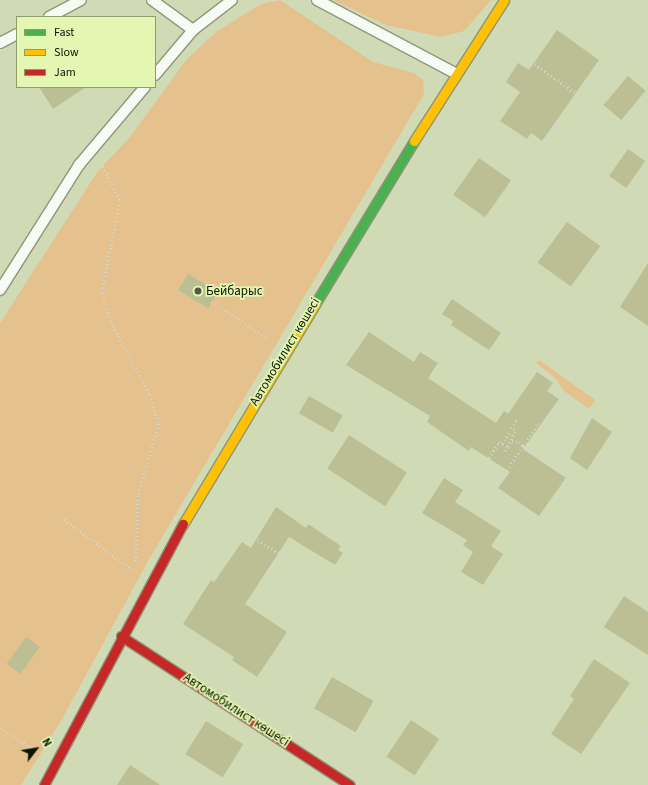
<!DOCTYPE html>
<meta charset="utf-8">
<style>
body{margin:0}
#map{position:relative;width:648px;height:785px;overflow:hidden;background:#d0dbb6;font-family:"Source Sans 3",sans-serif}
div>[style]{position:absolute}
[style*='--x']{left:calc(var(--x)*1px);top:calc(var(--y)*1px);width:calc(var(--w)*1px);rotate:calc(var(--a)*1deg)}
.green>*{inset:0;background:#e4c18d}
.building>*{inset:0;background:#bcbe94;transform-origin:0 0}
.path>*{height:2.5px;margin-top:-1.25px;transform-origin:0;background:repeating-linear-gradient(90deg,#d3d7ca 0 1px,transparent 0 4px)}
.roads{filter:drop-shadow(1px 0 #8e9679) drop-shadow(-1px 0 #8e9679) drop-shadow(0 1px #8e9679) drop-shadow(0 -1px #8e9679)}
.lane>*{height:10px;margin:-5px;padding:0 5px;transform-origin:5px;border-radius:5px;background:#f8faf4}
.fast>*{height:9px;margin:-4.5px;padding:0 4.5px;transform-origin:4.5px;border-radius:4.5px;background:#4caf50}
.slow>*{height:9px;margin:-4.5px;padding:0 4.5px;transform-origin:4.5px;border-radius:4.5px;background:#ffc107}
.jam>*{height:9px;margin:-4.5px;padding:0 4.5px;transform-origin:4.5px;border-radius:4.5px;background:#c62828}
.dots>*{width:11px;height:11px;translate:-50% -50%;box-sizing:border-box;border:2px solid #e3f7b3;border-radius:50%}
span{translate:-50% -50%;white-space:nowrap;text-align:center;line-height:1.15;-webkit-text-stroke:3.5px #e3f7b3;paint-order:stroke}
.poi-label{font-size:13px;color:#0e1400}
.left{translate:0 -50%;text-align:left}
.street-label{font-size:13px;color:#0e1400}
.legend{position:absolute;left:16px;top:16px;width:140px;height:72px;box-sizing:border-box;background:#e3f7b3;border:1px solid #8e9c6b;margin:0;padding:5px 7px;list-style:none;font-size:12px;color:#0e1400}
.legend li{display:flex;align-items:center;gap:8px;height:20px}
.legend b{width:20px;border:1px solid #8e9c6b}
.north{position:absolute;left:16px;top:729px;width:40px;height:40px;-webkit-text-stroke:3px #e3f7b3;paint-order:stroke;rotate:59deg;font-size:11px;font-weight:700;line-height:16px;text-align:center;color:#0e1400}
.north::after{content:'';display:block;margin:auto;width:14px;height:18px;background:#0e1400;clip-path:polygon(50% 0,100% 100%,50% 72%,0 100%)}
</style>
<div id="map">
<div class="green">
<div style="clip-path:polygon(280px 0,373px 62px,414px 73px,423px 80px,424px 94px,148px 561px,61px 721px,21px 785px,0 785px,0 323px,98px 171px,130px 137px,187px 59px,216px 32px,261px 4px)"></div>
<div style="clip-path:polygon(333px 0,491px 0,464px 31px,441px 37px,386px 25px)"></div>
<div style="clip-path:polygon(539px 360px,595px 400px,589px 409px,564px 391px,555px 378px,536px 363px)"></div>
</div>
<div class="building">
<div style="clip-path:polygon(557px 30px,599px 60px,542px 141px,531px 133px,527px 139px,500px 121px,520px 92px,506px 82px,518px 63px,529px 70px)"></div>
<div style="left:628px;top:76px;width:23px;height:38px;rotate:40deg"></div>
<div style="clip-path:polygon(39px 87px,86px 87px,53px 109px)"></div>
<div style="left:628px;top:149px;width:21px;height:33px;rotate:35deg"></div>
<div style="left:479px;top:158px;width:39px;height:45px;rotate:35deg"></div>
<div style="left:567px;top:222px;width:41px;height:50px;rotate:36deg"></div>
<div style="clip-path:polygon(648px 263px,648px 326px,620px 307px)"></div>
<div style="left:188px;top:274px;width:35px;height:19px;rotate:31deg"></div>
<div style="clip-path:polygon(452px 299px,501px 333px,489px 350px,451px 325px,453px 321px,442px 314px)"></div>
<div style="clip-path:polygon(369px 332px,414px 362px,420px 352px,438px 363px,428px 378px,496px 423px,504px 411px,508px 414px,537px 372px,553px 383px,547px 391px,559px 399px,523px 449px,566px 478px,539px 516px,498px 488px,510px 472px,471px 447px,469px 451px,427px 422px,430px 416px,346px 365px)"></div>
<div style="left:309px;top:396px;width:39px;height:20px;rotate:30deg"></div>
<div style="clip-path:polygon(592px 418px,612px 432px,587px 470px,570px 458px)"></div>
<div style="left:349px;top:435px;width:69px;height:40px;rotate:33deg"></div>
<div style="clip-path:polygon(444px 478px,463px 490px,455px 502px,501px 531px,491px 546px,503px 554px,483px 585px,461px 572px,473px 552px,463px 545px,467px 540px,422px 513px)"></div>
<div style="clip-path:polygon(276px 507px,306px 528px,308px 524px,341px 546px,338px 550px,343px 553px,335px 565px,289px 537px,245px 604px,287px 632px,257px 677px,232px 660px,234px 657px,183px 624px,211px 580px,214px 582px,242px 542px,251px 548px)"></div>
<div style="clip-path:polygon(624px 596px,648px 612px,648px 655px,604px 627px)"></div>
<div style="left:26px;top:637px;width:17px;height:33px;rotate:36deg"></div>
<div style="clip-path:polygon(594px 659px,630px 683px,581px 754px,551px 734px,574px 699px,570px 696px)"></div>
<div style="left:332px;top:677px;width:48px;height:36px;rotate:30deg"></div>
<div style="left:411px;top:720px;width:34px;height:44px;rotate:34deg"></div>
<div style="left:206px;top:721px;width:44px;height:39px;rotate:32deg"></div>
<div style="clip-path:polygon(130px 765px,160px 785px,117px 785px)"></div>
</div>
<div class="path">
<div style="--x:624;--y:0;--w:49;--a:60.8"></div>
<div style="--x:518;--y:16;--w:39;--a:36"></div>
<div style="--x:541;--y:33;--w:29;--a:124"></div>
<div style="--x:525;--y:57;--w:65;--a:35.6"></div>
<div style="--x:578;--y:95;--w:35;--a:-55"></div>
<div style="--x:598;--y:66;--w:39;--a:-30"></div>
<div style="--x:491;--y:58;--w:25;--a:34"></div>
<div style="--x:0;--y:110;--w:80;--a:35.3"></div>
<div style="--x:455;--y:115;--w:233;--a:34.2"></div>
<div style="--x:627;--y:115;--w:30;--a:45"></div>
<div style="--x:648;--y:137;--w:18;--a:124"></div>
<div style="--x:638;--y:152;--w:12;--a:35"></div>
<div style="--x:532;--y:141;--w:12;--a:35"></div>
<div style="--x:542;--y:148;--w:32;--a:-55"></div>
<div style="--x:521;--y:156;--w:27;--a:-56"></div>
<div style="--x:648;--y:160;--w:9;--a:122"></div>
<div style="--x:643;--y:168;--w:11;--a:63"></div>
<div style="--x:101;--y:163;--w:42;--a:63.4"></div>
<div style="--x:120;--y:201;--w:94;--a:101.1"></div>
<div style="--x:102;--y:293;--w:30;--a:73"></div>
<div style="--x:111;--y:322;--w:83;--a:61.9"></div>
<div style="--x:150;--y:395;--w:30;--a:73"></div>
<div style="--x:159;--y:424;--w:75;--a:106.3"></div>
<div style="--x:138;--y:496;--w:66;--a:91.7"></div>
<div style="--x:570;--y:191;--w:27;--a:-56"></div>
<div style="--x:585;--y:169;--w:25;--a:34"></div>
<div style="--x:606;--y:183;--w:9;--a:-21"></div>
<div style="--x:378;--y:240;--w:309;--a:34.1"></div>
<div style="--x:212;--y:301;--w:68;--a:34.2"></div>
<div style="--x:562;--y:397;--w:5;--a:-37"></div>
<div style="--x:566;--y:394;--w:33;--a:35"></div>
<div style="--x:512;--y:441;--w:7;--a:8"></div>
<div style="--x:519;--y:442;--w:6;--a:45"></div>
<div style="--x:523;--y:446;--w:54;--a:33.7"></div>
<div style="--x:568;--y:476;--w:51;--a:123.1"></div>
<div style="--x:540;--y:519;--w:54;--a:-144.8"></div>
<div style="--x:496;--y:488;--w:13;--a:-61"></div>
<div style="--x:502;--y:477;--w:37;--a:-56"></div>
<div style="--x:523;--y:446;--w:27;--a:-56"></div>
<div style="--x:538;--y:424;--w:6;--a:0"></div>
<div style="--x:544;--y:424;--w:29;--a:-55"></div>
<div style="--x:561;--y:400;--w:6;--a:-90"></div>
<div style="--x:561;--y:394;--w:13;--a:-148"></div>
<div style="--x:502;--y:444;--w:15;--a:-58"></div>
<div style="--x:505;--y:451;--w:5;--a:-53"></div>
<div style="--x:489;--y:458;--w:19;--a:-58"></div>
<div style="--x:499;--y:442;--w:10;--a:29"></div>
<div style="--x:508;--y:447;--w:18;--a:-68"></div>
<div style="--x:515;--y:430;--w:4;--a:-153"></div>
<div style="--x:511;--y:428;--w:12;--a:-55"></div>
<div style="--x:560;--y:461;--w:65;--a:-55.6"></div>
<div style="--x:547;--y:462;--w:26;--a:-4"></div>
<div style="--x:499;--y:475;--w:7;--a:34"></div>
<div style="--x:214;--y:512;--w:303;--a:32.3"></div>
<div style="--x:470;--y:674;--w:334;--a:-57.8"></div>
<div style="--x:61;--y:517;--w:89;--a:36.4"></div>
<div style="--x:0;--y:728;--w:44;--a:31.9"></div>
<div style="--x:608;--y:785;--w:73;--a:-56.7"></div>
</div>
<div class="roads">
<div class="lane">
<div style="--x:152;--y:0;--w:51;--a:36.2"></div>
<div style="--x:317;--y:0;--w:156;--a:27.9"></div>
<div style="--x:49;--y:17;--w:36;--a:-28"></div>
<div style="--x:0;--y:43;--w:19;--a:-28"></div>
<div style="--x:155;--y:75;--w:59;--a:-49.8"></div>
<div style="--x:193;--y:30;--w:49;--a:-37.6"></div>
<div style="--x:0;--y:290;--w:148;--a:-57.7"></div>
<div style="--x:79;--y:165;--w:102;--a:-49.8"></div>
</div>
<div class="fast">
<div style="--x:315;--y:304;--w:191;--a:-58.7"></div>
</div>
<div class="slow">
<div style="--x:414;--y:141;--w:167;--a:-57.4"></div>
<div style="--x:183;--y:524;--w:257;--a:-59"></div>
</div>
<div class="jam">
<div style="--x:121;--y:636;--w:273;--a:33.1"></div>
<div style="--x:44;--y:785;--w:296;--a:-62"></div>
</div>
</div>
<div class="dots">
<div style="left:198px;top:291px;background:#525a40"></div>
</div>
<div class="poi-label">
<span class="left" style="left:206px;top:291px">Бейбарыс</span>
</div>
<div class="street-label">
<span style="left:285px;top:352px;rotate:-59deg">Автомобилист көшесі</span>
<span style="left:236px;top:710px;rotate:33deg">Автомобилист көшесі</span>
</div>
<ul class="legend">
<li><b style="height:5px;background:#4caf50"></b>Fast</li>
<li><b style="height:5px;background:#ffc107"></b>Slow</li>
<li><b style="height:5px;background:#c62828"></b>Jam</li>
</ul>
<div class="north">N</div>
</div>
